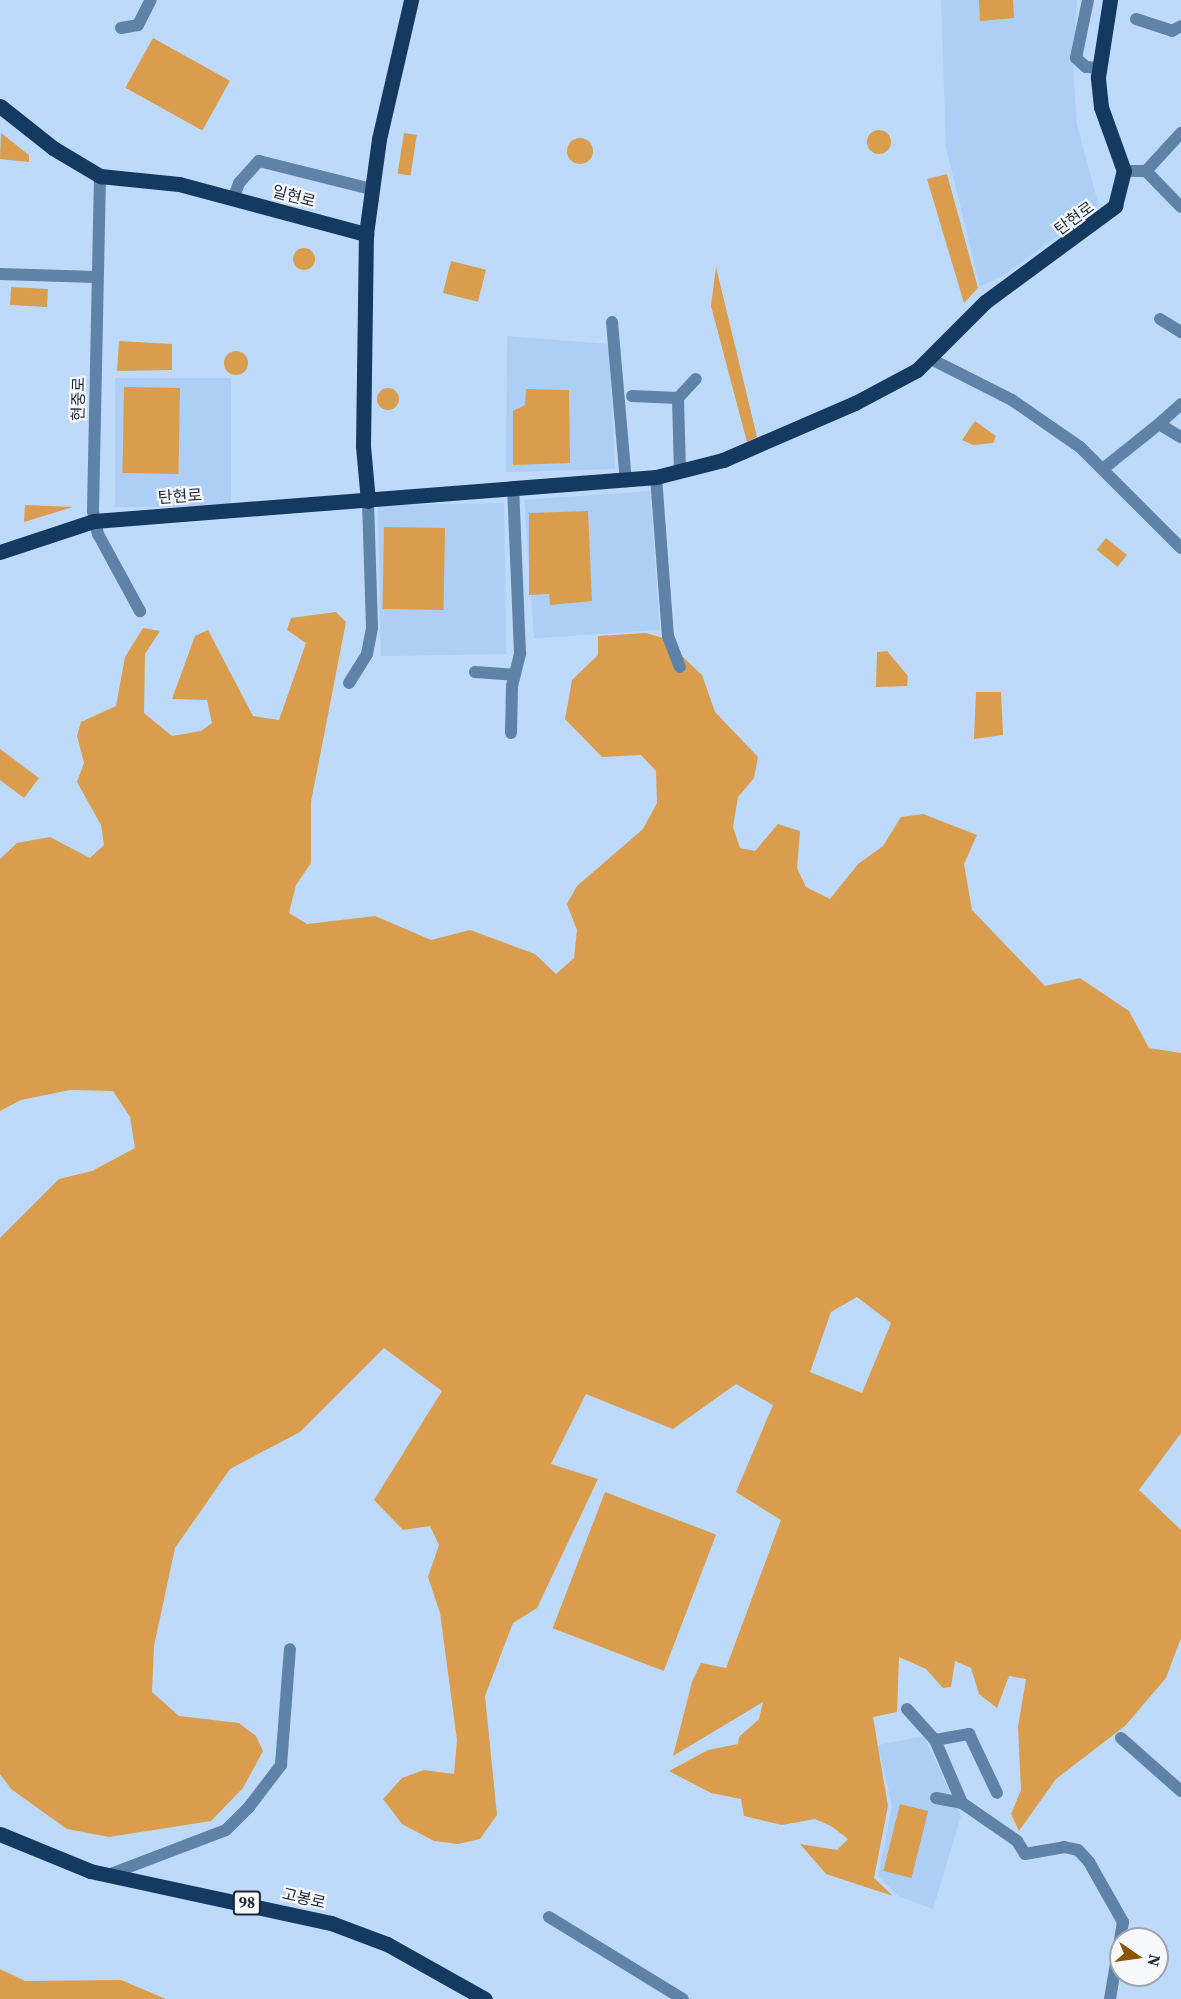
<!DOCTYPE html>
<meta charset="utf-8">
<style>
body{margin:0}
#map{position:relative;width:1181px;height:1999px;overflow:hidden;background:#bedafa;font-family:"Source Serif 4","Noto Sans KR",serif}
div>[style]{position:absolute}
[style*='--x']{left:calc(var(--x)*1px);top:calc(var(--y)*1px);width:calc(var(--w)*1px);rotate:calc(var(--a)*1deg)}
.built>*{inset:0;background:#aecff5;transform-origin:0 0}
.green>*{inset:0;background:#d99d4d;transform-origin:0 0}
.round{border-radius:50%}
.minor>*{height:12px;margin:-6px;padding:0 6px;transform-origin:6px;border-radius:6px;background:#5f82a9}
.major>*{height:15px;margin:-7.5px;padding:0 7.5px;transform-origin:7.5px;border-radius:7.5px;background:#143a62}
span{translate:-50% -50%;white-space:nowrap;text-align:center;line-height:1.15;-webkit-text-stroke:4.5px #f6f8fc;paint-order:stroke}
.shield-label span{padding:2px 4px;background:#f6f8fc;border:2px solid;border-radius:4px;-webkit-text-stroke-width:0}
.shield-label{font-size:15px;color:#1e2834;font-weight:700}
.street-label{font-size:16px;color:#1e2834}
.north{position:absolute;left:1109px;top:1927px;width:60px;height:60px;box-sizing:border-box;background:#f6f8fc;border:2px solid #a0a5ac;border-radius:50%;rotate:103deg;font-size:16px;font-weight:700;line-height:24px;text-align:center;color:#1e2834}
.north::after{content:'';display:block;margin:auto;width:21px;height:27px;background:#885700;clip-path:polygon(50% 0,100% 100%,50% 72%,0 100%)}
</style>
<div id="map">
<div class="built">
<div style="clip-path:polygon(941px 0,1077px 0,1073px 64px,1077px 125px,1099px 206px,1003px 276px,980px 286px,946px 148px)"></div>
<div style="clip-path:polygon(507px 336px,609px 344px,615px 469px,506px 472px)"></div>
<div style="left:115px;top:378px;width:116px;height:129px"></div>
<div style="left:650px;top:491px;width:139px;height:126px;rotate:86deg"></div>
<div style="left:504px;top:503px;width:151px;height:126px;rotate:89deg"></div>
<div style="clip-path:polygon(924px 1736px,961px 1816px,933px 1909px,898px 1896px,878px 1876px,892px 1806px,878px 1745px)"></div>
</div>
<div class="green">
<div style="clip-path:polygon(979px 0,1013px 0,1014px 18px,980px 21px)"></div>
<div style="left:153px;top:38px;width:88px;height:57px;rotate:29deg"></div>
<div class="round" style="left:867px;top:130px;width:24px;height:24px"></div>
<div style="clip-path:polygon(1px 133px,29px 155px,29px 162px,0 159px)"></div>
<div style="left:404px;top:133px;width:13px;height:41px;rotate:9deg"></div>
<div class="round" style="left:567px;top:138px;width:26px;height:26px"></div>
<div style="clip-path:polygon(947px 174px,978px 288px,964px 303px,927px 179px)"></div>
<div class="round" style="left:293px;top:248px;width:22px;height:22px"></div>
<div style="left:451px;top:261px;width:36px;height:33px;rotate:14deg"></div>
<div style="clip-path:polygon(716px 267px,757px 437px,747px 442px,711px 306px)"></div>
<div style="left:11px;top:287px;width:37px;height:18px;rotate:3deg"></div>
<div style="clip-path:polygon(119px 341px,172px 344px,172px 370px,117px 371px)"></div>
<div class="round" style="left:224px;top:351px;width:24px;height:24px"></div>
<div style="left:124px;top:387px;width:56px;height:86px;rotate:1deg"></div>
<div class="round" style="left:377px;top:388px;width:22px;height:22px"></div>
<div style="clip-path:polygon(526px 389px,569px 390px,570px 463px,513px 465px,513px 411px,525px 405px)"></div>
<div style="clip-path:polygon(975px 421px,996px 436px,993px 443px,973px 445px,962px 440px)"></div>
<div style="clip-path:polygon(25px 505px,73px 507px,24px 522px)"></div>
<div style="clip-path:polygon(588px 511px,592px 601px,550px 605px,549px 594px,529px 595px,529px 513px)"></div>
<div style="left:384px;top:527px;width:61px;height:82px;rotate:1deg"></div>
<div style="left:1106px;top:538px;width:27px;height:15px;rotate:39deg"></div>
<div style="clip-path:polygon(evenodd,336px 612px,346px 622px,311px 802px,311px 863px,296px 885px,289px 913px,307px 924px,375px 916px,431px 940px,470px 930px,535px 954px,556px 974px,574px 958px,577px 930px,567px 904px,577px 886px,643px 829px,657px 803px,656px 771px,641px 755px,602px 757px,565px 719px,572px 680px,598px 655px,598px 636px,646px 633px,663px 638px,702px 675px,715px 712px,758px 757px,754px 778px,738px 797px,733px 827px,740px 848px,755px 851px,778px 824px,800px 831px,797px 868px,806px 887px,830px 899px,858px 864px,883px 846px,901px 817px,923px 814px,977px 835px,964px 864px,972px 910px,1045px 986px,1080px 978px,1129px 1011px,1149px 1048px,1181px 1053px,1181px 1433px,1139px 1490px,1181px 1530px,1181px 1638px,1166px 1678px,1125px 1726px,1056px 1779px,1019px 1831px,1011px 1814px,1021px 1790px,1018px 1727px,1026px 1679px,1009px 1676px,997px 1708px,979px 1694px,971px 1668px,955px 1661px,951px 1687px,943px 1688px,926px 1669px,899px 1657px,897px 1712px,873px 1717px,888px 1806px,874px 1878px,893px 1896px,826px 1874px,800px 1844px,837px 1850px,848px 1839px,831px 1826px,815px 1819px,782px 1825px,744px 1816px,741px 1799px,711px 1793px,669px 1771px,708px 1750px,738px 1744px,739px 1737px,759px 1719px,763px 1702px,673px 1756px,692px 1682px,701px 1663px,726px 1668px,781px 1520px,736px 1492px,773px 1405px,736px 1384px,673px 1429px,586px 1394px,551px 1464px,598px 1479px,537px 1608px,513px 1623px,485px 1696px,497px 1815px,480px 1839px,458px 1844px,434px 1841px,402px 1824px,383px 1799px,402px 1778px,424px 1770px,454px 1774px,457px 1740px,440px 1613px,428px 1577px,439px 1545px,430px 1526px,403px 1530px,374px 1500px,442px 1391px,384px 1348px,300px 1432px,230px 1469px,175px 1548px,154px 1646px,152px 1692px,179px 1716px,239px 1723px,256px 1736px,263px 1751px,243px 1788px,211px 1821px,109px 1837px,67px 1829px,11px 1789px,0 1774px,0 1238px,59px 1179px,92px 1171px,135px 1148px,130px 1117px,113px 1091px,70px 1090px,21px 1100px,0 1111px,0 859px,17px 843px,50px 837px,90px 858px,104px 845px,101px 825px,77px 782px,84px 763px,77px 736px,81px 722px,116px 706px,125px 657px,143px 628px,160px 631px,145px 654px,144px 713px,172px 736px,201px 731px,212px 723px,207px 700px,172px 699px,195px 636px,208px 630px,253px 716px,279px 720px,306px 643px,287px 630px,291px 618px,336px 612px,857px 1297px,891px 1323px,862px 1393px,810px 1372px,831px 1312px,857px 1297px)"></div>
<div style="clip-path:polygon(887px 651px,908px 676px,907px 686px,876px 687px,877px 652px)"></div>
<div style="clip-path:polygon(976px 692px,1001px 692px,1003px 735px,974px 739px)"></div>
<div style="clip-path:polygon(0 749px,39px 778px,24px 798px,0 780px)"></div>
<div style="left:605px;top:1492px;width:119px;height:146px;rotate:21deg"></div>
<div style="left:900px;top:1804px;width:29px;height:69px;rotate:14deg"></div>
<div style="clip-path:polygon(0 1969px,25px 1981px,121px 1980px,166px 1999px,0 1999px)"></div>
</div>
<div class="minor">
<div style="--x:1088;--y:0;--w:59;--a:101.7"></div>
<div style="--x:1076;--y:58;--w:13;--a:42"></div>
<div style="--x:1086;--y:67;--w:13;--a:4"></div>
<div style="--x:1136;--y:19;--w:38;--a:18"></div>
<div style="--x:1172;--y:31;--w:10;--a:-29"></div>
<div style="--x:121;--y:28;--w:17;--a:-10"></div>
<div style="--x:138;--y:25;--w:28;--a:-63"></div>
<div style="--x:1124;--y:171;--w:22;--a:0"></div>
<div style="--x:1146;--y:171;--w:50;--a:45.8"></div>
<div style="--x:1146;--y:171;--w:52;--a:-47.4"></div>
<div style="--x:100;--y:176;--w:335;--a:91.2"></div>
<div style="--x:93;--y:511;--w:24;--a:78"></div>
<div style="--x:98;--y:534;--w:88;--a:61.4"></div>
<div style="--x:233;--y:199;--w:17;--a:-69"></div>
<div style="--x:239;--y:183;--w:30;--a:-48"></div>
<div style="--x:259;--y:161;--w:115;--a:14"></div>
<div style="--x:0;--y:274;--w:96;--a:1.8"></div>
<div style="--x:1160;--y:319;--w:25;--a:32"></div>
<div style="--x:612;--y:322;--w:160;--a:85"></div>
<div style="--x:931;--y:359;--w:91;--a:26.8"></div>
<div style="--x:1012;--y:400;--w:83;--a:34.7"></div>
<div style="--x:1080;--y:447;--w:143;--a:45"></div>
<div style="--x:632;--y:396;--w:46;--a:2.5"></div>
<div style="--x:1159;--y:424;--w:30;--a:-42"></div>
<div style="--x:1104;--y:468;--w:70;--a:-38.7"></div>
<div style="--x:1159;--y:424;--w:26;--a:31"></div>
<div style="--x:680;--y:471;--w:73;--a:-91.6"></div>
<div style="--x:678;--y:398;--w:26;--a:-47"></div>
<div style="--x:656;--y:477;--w:159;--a:85.7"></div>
<div style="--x:668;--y:636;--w:33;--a:69"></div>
<div style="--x:475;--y:672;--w:39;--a:4"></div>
<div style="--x:349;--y:683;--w:34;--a:-58"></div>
<div style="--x:367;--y:654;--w:26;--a:-79"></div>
<div style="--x:372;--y:628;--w:127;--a:-91.8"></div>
<div style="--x:511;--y:733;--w:47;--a:-88.8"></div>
<div style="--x:512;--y:686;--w:34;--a:-76"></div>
<div style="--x:520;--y:653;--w:164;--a:-92.4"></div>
<div style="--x:907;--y:1709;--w:42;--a:47.9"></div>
<div style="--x:935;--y:1740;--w:69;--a:66.8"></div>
<div style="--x:1121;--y:1738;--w:80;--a:41.5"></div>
<div style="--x:935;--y:1740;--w:35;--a:-10"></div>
<div style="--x:969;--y:1734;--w:65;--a:64.6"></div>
<div style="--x:936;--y:1798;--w:26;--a:11"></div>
<div style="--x:962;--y:1803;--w:67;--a:34.6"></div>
<div style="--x:1017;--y:1841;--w:15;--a:58"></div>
<div style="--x:1025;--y:1854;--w:40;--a:-10"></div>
<div style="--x:1064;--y:1847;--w:14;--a:12"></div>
<div style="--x:1078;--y:1850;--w:16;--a:47"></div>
<div style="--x:1089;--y:1862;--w:69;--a:60.5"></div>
<div style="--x:1123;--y:1922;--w:78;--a:99.6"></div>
<div style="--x:108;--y:1875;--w:126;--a:-20.9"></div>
<div style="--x:226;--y:1830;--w:33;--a:-45"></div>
<div style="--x:249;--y:1807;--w:53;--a:-52.7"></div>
<div style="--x:281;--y:1765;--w:116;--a:-85.6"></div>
<div style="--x:549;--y:1917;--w:157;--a:31.5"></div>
</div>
<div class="major">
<div style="--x:0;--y:106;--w:68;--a:38.4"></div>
<div style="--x:53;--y:148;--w:55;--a:30.8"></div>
<div style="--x:100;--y:176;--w:79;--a:5.8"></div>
<div style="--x:179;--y:184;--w:194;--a:15"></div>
<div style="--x:368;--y:501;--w:55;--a:-95.2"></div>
<div style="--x:363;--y:446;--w:212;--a:-89.2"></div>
<div style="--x:366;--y:234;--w:96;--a:-82.2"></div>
<div style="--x:379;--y:139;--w:143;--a:-77"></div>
<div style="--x:0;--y:552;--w:99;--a:-18.3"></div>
<div style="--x:94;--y:521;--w:564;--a:-4.48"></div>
<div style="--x:656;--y:477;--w:69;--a:-14.2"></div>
<div style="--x:723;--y:460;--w:144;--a:-23.4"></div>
<div style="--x:855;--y:403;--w:70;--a:-28"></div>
<div style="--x:917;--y:370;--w:96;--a:-45"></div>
<div style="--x:985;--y:302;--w:162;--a:-36.4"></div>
<div style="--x:1115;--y:206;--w:36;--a:-76"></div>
<div style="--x:1124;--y:171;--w:68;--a:-109.8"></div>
<div style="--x:1101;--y:107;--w:30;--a:-96"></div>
<div style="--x:1098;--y:77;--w:78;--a:-81.1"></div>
<div style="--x:0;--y:1834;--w:97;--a:22.3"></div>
<div style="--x:90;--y:1871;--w:247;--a:12.2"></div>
<div style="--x:331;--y:1923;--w:60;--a:20.6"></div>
<div style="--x:387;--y:1944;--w:112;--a:29.3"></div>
</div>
<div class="shield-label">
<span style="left:247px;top:1903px">98</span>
</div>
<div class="street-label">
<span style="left:294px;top:196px;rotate:15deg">일현로</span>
<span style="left:1074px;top:218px;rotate:-36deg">탄현로</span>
<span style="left:78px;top:399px;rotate:-89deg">현중로</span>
<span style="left:180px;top:496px;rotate:-4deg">탄현로</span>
<span style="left:304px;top:1898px;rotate:13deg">고봉로</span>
</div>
<div class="north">N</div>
</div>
